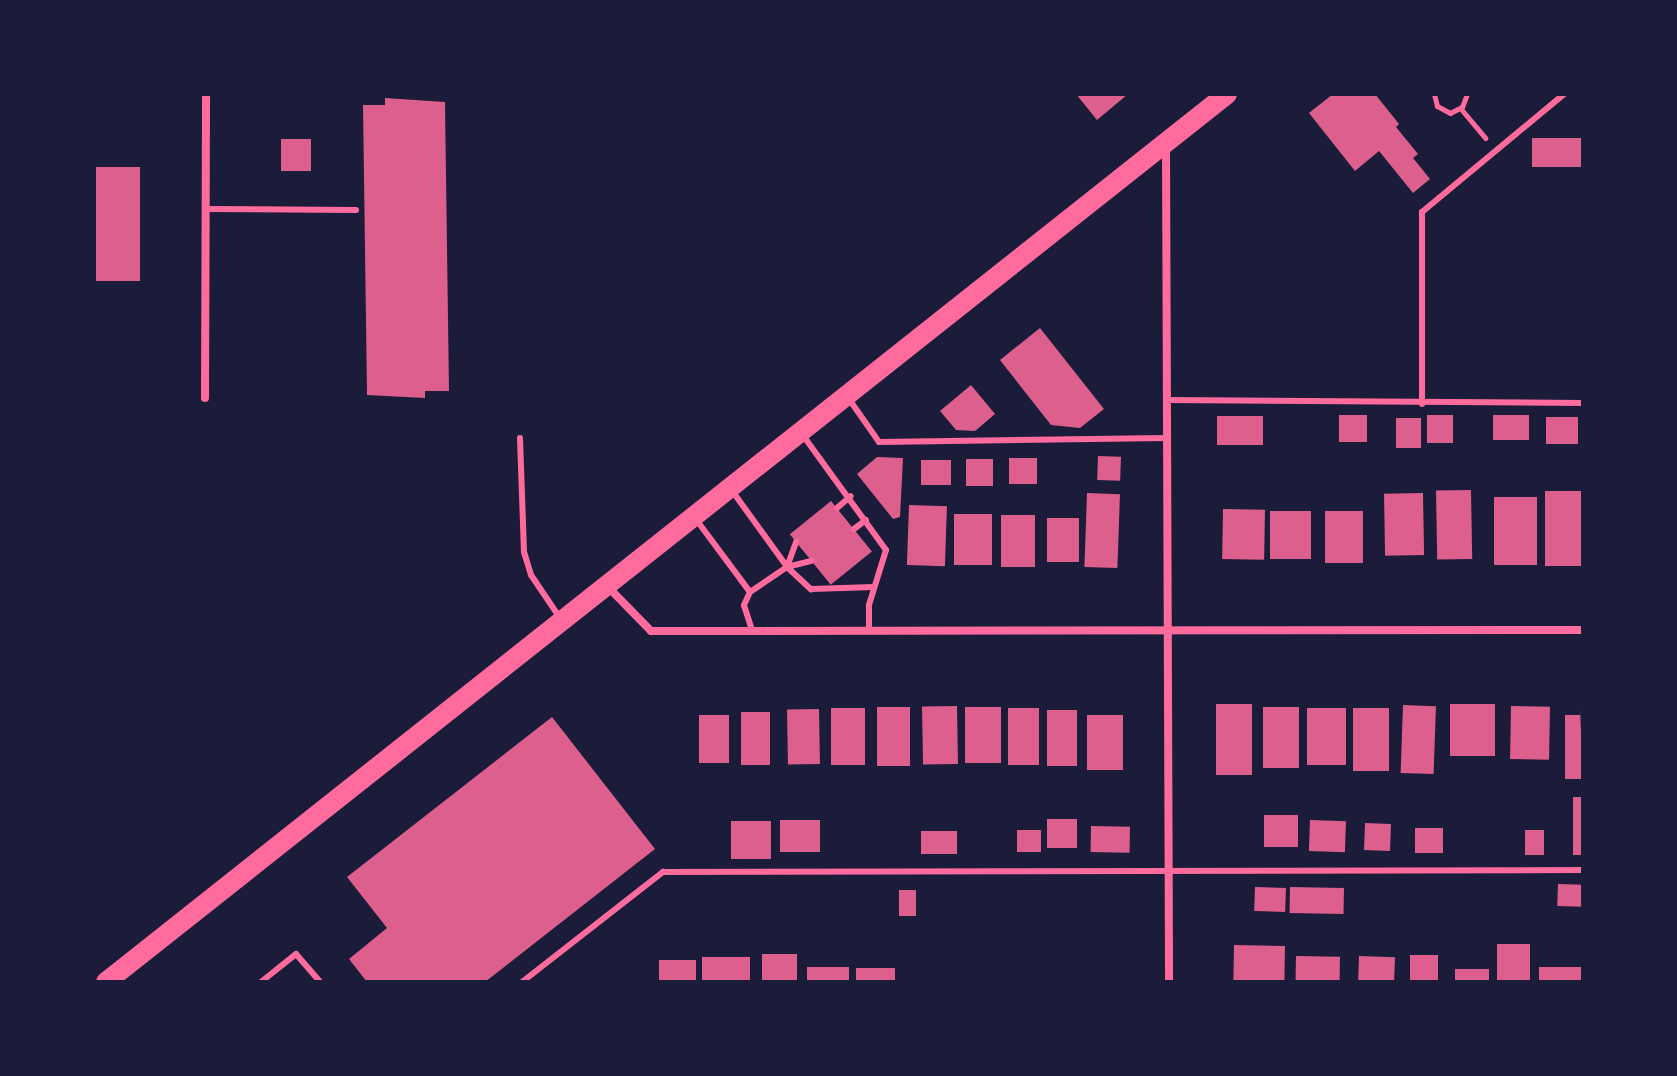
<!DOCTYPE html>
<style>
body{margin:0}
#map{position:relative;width:1677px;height:1076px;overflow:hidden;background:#1b1b3a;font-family:"Open Sans",sans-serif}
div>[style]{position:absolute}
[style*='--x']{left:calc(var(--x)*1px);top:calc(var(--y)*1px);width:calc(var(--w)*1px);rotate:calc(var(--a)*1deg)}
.building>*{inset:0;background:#dd5f8e;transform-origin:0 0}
.path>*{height:5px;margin:-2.5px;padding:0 2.5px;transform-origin:2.5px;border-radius:2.5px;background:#ff6b9d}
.service>*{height:6px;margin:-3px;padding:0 3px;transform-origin:3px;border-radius:3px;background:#ff6b9d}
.minor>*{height:8px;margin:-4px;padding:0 4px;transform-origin:4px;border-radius:4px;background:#ff6b9d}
.primary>*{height:20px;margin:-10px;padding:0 10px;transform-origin:10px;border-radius:10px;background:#ff6b9d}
span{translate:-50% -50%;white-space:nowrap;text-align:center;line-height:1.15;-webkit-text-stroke:8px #1b1b3a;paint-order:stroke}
.frame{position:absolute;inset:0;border:96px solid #1b1b3a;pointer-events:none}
</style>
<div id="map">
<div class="building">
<div style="clip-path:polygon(1076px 94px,1128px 94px,1097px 120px)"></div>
<div style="clip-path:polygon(1333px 94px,1375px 94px,1399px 124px,1396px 127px,1418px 154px,1413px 158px,1430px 179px,1413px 193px,1379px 151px,1355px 171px,1309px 113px)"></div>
<div style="clip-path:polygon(385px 98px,445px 102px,449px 391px,425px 391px,425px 398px,367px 395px,363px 105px,385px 105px)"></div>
<div style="left:1532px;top:138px;width:51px;height:29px"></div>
<div style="left:281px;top:139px;width:30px;height:32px"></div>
<div style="left:94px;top:167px;width:46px;height:114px"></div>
<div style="clip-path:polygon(1040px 328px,1104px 409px,1080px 428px,1051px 425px,1000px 360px)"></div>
<div style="clip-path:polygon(971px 385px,995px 414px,975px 431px,956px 430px,940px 411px)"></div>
<div style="left:1367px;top:415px;width:27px;height:28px;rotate:90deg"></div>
<div style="left:1453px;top:415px;width:28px;height:26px;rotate:90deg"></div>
<div style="left:1529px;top:415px;width:25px;height:36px;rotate:90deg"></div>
<div style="left:1263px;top:416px;width:29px;height:46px;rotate:90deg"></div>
<div style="left:1546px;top:417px;width:32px;height:27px"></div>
<div style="left:1396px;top:418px;width:25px;height:30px"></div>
<div style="left:1098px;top:456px;width:23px;height:24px;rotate:2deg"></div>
<div style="clip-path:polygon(877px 457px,903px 458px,900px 517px,893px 519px,857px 474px)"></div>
<div style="left:1009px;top:458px;width:28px;height:26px"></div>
<div style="left:966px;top:459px;width:27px;height:27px"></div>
<div style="left:921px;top:460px;width:30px;height:25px"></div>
<div style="left:1471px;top:490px;width:69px;height:35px;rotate:89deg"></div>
<div style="left:1545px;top:491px;width:38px;height:75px"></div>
<div style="left:1087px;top:493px;width:33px;height:74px;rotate:2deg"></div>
<div style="left:1423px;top:493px;width:62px;height:39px;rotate:89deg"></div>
<div style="left:1494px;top:497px;width:43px;height:68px"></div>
<div style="left:831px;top:501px;width:65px;height:53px;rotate:51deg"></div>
<div style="left:909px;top:505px;width:38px;height:60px;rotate:2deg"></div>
<div style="left:1223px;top:509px;width:42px;height:50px;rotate:1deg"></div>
<div style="left:1270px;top:511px;width:41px;height:48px"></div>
<div style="left:1325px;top:511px;width:38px;height:52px"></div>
<div style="left:954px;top:514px;width:38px;height:51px"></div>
<div style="left:1001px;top:515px;width:34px;height:52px"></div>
<div style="left:1047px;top:518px;width:32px;height:44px"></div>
<div style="left:1216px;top:704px;width:36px;height:71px"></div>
<div style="left:1450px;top:704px;width:45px;height:52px"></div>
<div style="left:1403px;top:705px;width:33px;height:68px;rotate:2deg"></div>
<div style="left:957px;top:706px;width:58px;height:35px;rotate:89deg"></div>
<div style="left:1511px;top:706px;width:39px;height:53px;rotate:1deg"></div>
<div style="left:877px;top:707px;width:33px;height:59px"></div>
<div style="left:965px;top:707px;width:36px;height:56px"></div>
<div style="left:1263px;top:707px;width:36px;height:61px"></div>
<div style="left:831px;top:708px;width:34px;height:57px"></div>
<div style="left:1008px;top:708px;width:31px;height:57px"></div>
<div style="left:1307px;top:708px;width:39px;height:57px"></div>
<div style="left:1353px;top:708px;width:36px;height:63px"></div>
<div style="clip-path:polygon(1580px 708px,1583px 779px,1565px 779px,1565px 715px,1580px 715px)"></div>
<div style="left:819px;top:709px;width:55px;height:32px;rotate:89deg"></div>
<div style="left:1047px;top:710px;width:30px;height:56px"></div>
<div style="left:741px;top:712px;width:29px;height:53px"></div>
<div style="left:699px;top:715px;width:30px;height:48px"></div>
<div style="left:1087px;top:715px;width:36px;height:55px"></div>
<div style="clip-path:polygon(552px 717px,655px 849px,485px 982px,367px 982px,349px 959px,387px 928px,347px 877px)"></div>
<div style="left:1573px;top:797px;width:10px;height:58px"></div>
<div style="left:1264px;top:815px;width:34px;height:32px"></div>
<div style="left:1047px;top:819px;width:30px;height:29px"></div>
<div style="left:820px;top:820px;width:32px;height:40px;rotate:90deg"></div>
<div style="left:1310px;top:820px;width:36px;height:31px;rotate:2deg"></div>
<div style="left:731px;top:821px;width:40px;height:38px"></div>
<div style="left:1365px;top:823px;width:26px;height:27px;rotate:2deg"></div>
<div style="left:1091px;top:826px;width:39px;height:26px;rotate:1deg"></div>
<div style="left:1415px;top:828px;width:28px;height:25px"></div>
<div style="left:1017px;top:830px;width:24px;height:22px"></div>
<div style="left:1525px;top:830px;width:19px;height:25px"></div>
<div style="left:921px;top:831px;width:36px;height:23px"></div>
<div style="left:1558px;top:884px;width:25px;height:22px;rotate:2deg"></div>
<div style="left:1255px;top:887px;width:31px;height:24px;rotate:2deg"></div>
<div style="left:1290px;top:887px;width:54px;height:26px;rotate:1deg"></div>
<div style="left:899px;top:890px;width:17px;height:26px"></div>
<div style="left:1497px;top:944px;width:33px;height:38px"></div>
<div style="left:1234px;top:945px;width:51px;height:37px;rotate:1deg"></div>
<div style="left:762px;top:954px;width:35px;height:28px"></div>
<div style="left:1410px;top:955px;width:28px;height:27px"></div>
<div style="left:1296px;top:956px;width:44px;height:26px;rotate:1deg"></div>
<div style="left:1359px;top:956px;width:36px;height:26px;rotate:2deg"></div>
<div style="left:702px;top:957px;width:48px;height:25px"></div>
<div style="left:659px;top:960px;width:37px;height:22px"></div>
<div style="left:807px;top:967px;width:42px;height:15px"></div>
<div style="left:1539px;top:967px;width:43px;height:15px"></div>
<div style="left:856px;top:968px;width:39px;height:14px"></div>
<div style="left:1455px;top:969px;width:34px;height:13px"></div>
</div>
<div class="path">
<div style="--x:1434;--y:94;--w:12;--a:76"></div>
<div style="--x:1437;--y:106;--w:15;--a:28"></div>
<div style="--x:1450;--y:113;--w:13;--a:-27"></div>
<div style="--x:1462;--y:107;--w:14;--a:-69"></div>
<div style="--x:1461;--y:109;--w:38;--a:50"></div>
</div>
<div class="service">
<div style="--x:206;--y:209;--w:150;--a:0.4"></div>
<div style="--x:849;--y:399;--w:52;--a:55.1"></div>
<div style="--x:879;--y:442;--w:288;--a:-0.8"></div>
<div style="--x:1167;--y:400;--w:416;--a:0.4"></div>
<div style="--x:1422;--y:404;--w:192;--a:-90"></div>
<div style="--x:1422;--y:212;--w:185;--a:-39.7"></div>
<div style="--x:802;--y:434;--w:143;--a:54.1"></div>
<div style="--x:886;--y:550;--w:58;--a:107.2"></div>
<div style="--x:869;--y:605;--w:25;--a:90"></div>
<div style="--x:520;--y:438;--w:114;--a:88"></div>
<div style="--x:524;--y:552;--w:24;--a:73"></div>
<div style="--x:531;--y:575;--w:52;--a:56"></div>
<div style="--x:733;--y:492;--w:92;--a:54.2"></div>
<div style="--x:837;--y:508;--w:18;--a:-41"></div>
<div style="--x:695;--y:518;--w:92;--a:53.4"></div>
<div style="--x:854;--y:529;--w:15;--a:-37"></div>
<div style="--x:787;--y:567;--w:27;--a:-70"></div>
<div style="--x:787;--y:567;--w:25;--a:-14"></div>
<div style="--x:752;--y:630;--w:26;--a:-108"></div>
<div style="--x:744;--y:605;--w:14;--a:-65"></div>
<div style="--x:750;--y:592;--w:45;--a:-34"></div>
<div style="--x:787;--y:567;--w:33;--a:43"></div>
<div style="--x:811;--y:589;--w:63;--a:-1.8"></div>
<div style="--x:261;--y:982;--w:45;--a:-38.7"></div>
<div style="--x:296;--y:954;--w:37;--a:49"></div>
<div style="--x:522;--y:982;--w:179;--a:-38"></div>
<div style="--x:663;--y:872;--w:920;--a:-0.12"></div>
</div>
<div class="minor">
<div style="--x:1166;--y:147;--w:835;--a:89.79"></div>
<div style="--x:205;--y:398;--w:304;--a:-89.8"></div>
<div style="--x:607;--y:586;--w:63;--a:45.6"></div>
<div style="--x:651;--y:631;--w:932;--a:-0.06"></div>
</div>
<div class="primary">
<div style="--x:106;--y:982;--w:1430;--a:-38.38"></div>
</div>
<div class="frame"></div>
</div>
